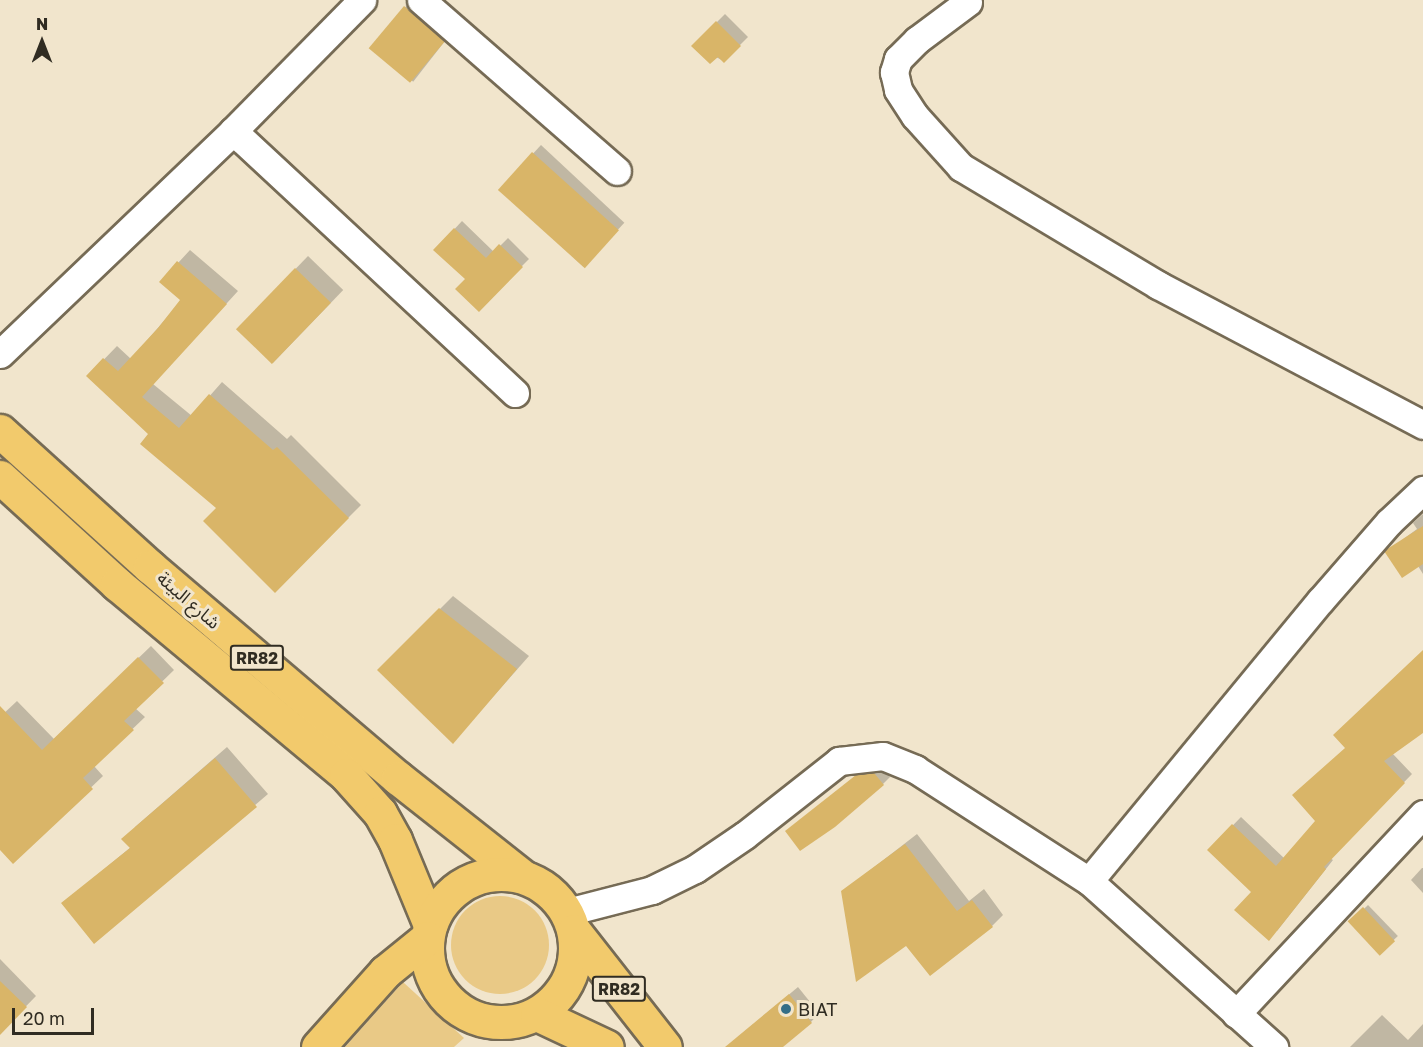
<!DOCTYPE html>
<meta charset="utf-8">
<style>
body{margin:0}
#map{position:relative;width:1423px;height:1047px;overflow:hidden;background:#f1e5cc;font-family:"Golos Text","Noto Sans Arabic",sans-serif}
div>[style]{position:absolute}
[style*='--x']{left:calc(var(--x)*1px);top:calc(var(--y)*1px);width:calc(var(--w)*1px);rotate:calc(var(--a)*1deg)}
.green>*{inset:0;background:#e9c986}
.round{border-radius:50%}
.shadow>*{inset:0;background:#0003;transform-origin:0 0}
.building>*{inset:0;background:#d9b568;transform-origin:0 0}
.roads{filter:drop-shadow(2px 0 #766b55) drop-shadow(-2px 0 #766b55) drop-shadow(0 2px #766b55) drop-shadow(0 -2px #766b55)}
.minor>*{height:27px;margin:-13.5px;padding:0 13.5px;transform-origin:13.5px;border-radius:13.5px;background:#fff}
.trunk>*{height:33px;margin:-16.5px;padding:0 16.5px;transform-origin:16.5px;border-radius:16.5px;background:#f2ca6c}
.trunk>.ring{margin:-16.5px;padding:0;box-sizing:content-box;background:none;border:33px solid #f2ca6c;border-radius:50%}
.dots>*{width:16px;height:16px;translate:-50% -50%;box-sizing:border-box;border:3px solid #f1e5cc;border-radius:50%}
span{translate:-50% -50%;white-space:nowrap;text-align:center;line-height:1.15;-webkit-text-stroke:6px #f1e5cc;paint-order:stroke}
.shield-label span{padding:2px 4px;background:#f1e5cc;border:2px solid;border-radius:4px;-webkit-text-stroke-width:0}
.shield-label{font-size:16px;color:#302c22;font-weight:700}
.street-label{font-size:18px;color:#302c22}
.poi-label{font-size:18px;color:#302c22}
.left{translate:0 -50%;text-align:left}
.north{position:absolute;left:12px;top:12px;width:60px;height:60px;-webkit-text-stroke:4px #f1e5cc;paint-order:stroke;rotate:0deg;font-size:16px;font-weight:700;line-height:24px;text-align:center;color:#302c22}
.north::after{content:'';display:block;margin:auto;width:21px;height:27px;background:#302c22;clip-path:polygon(50% 0,100% 100%,50% 72%,0 100%)}
.scale{position:absolute;left:12px;top:1008px;width:82px;height:27px;box-sizing:border-box;border:3px solid #302c22;border-top:0;padding-left:8px;font-size:18px;line-height:21px;white-space:nowrap;color:#302c22;-webkit-text-stroke:4px #f1e5cc;paint-order:stroke}
</style>
<div id="map">
<div class="green">
<div class="round" style="left:451px;top:896px;width:98px;height:98px"></div>
<div style="clip-path:polygon(403px 982px,464px 1038px,454px 1047px,345px 1047px)"></div>
</div>
<div class="shadow">
<div style="left:411px;top:0;width:52px;height:63px;rotate:38deg"></div>
<div style="clip-path:polygon(725px 14px,748px 37px,724px 61px,693px 46px)"></div>
<div style="left:541px;top:145px;width:114px;height:60px;rotate:43deg"></div>
<div style="clip-path:polygon(462px 221px,494px 252px,508px 238px,529px 259px,479px 309px,467px 279px,435px 250px)"></div>
<div style="clip-path:polygon(190px 250px,238px 291px,153px 384px,192px 416px,222px 382px,287px 439px,291px 435px,361px 505px,275px 591px,218px 508px,150px 434px,88px 376px,117px 346px,131px 359px,182px 300px,178px 263px)"></div>
<div style="left:308px;top:256px;width:49px;height:101px;rotate:44deg"></div>
<div style="clip-path:polygon(1423px 514px,1423px 574px,1418px 566px,1386px 552px,1417px 529px,1413px 523px)"></div>
<div style="clip-path:polygon(453px 596px,529px 656px,453px 742px,379px 670px)"></div>
<div style="clip-path:polygon(151px 646px,174px 670px,135px 708px,145px 717px,94px 766px,103px 776px,13px 862px,0 848px,0 717px,17px 701px,54px 739px)"></div>
<div style="clip-path:polygon(1423px 651px,1423px 731px,1392px 753px,1412px 774px,1330px 858px,1333px 860px,1277px 931px,1253px 892px,1209px 850px,1241px 817px,1285px 859px,1317px 821px,1347px 748px,1335px 735px)"></div>
<div style="clip-path:polygon(227px 747px,268px 794px,94px 942px,63px 903px,131px 847px,135px 827px)"></div>
<div style="clip-path:polygon(881px 767px,890px 777px,883px 784px,787px 831px,864px 769px)"></div>
<div style="clip-path:polygon(917px 834px,969px 901px,984px 889px,1003px 915px,992px 926px,906px 944px,842px 892px)"></div>
<div style="clip-path:polygon(1422px 868px,1423px 868px,1423px 893px,1411px 880px)"></div>
<div style="left:1368px;top:905px;width:43px;height:24px;rotate:46deg"></div>
<div style="clip-path:polygon(0 959px,36px 996px,0 1033px)"></div>
<div style="clip-path:polygon(798px 987px,819px 1013px,811px 1022px,780px 1047px,731px 1047px,738px 1037px)"></div>
<div style="clip-path:polygon(1382px 1015px,1408px 1040px,1423px 1024px,1423px 1047px,1350px 1047px)"></div>
</div>
<div class="building">
<div style="left:404px;top:6px;width:54px;height:55px;rotate:40deg"></div>
<div style="clip-path:polygon(716px 21px,741px 46px,724px 63px,718px 57px,710px 64px,691px 46px)"></div>
<div style="left:532px;top:152px;width:117px;height:51px;rotate:42deg"></div>
<div style="clip-path:polygon(454px 228px,486px 258px,499px 244px,523px 267px,479px 312px,455px 289px,465px 279px,433px 250px)"></div>
<div style="clip-path:polygon(177px 261px,227px 304px,142px 397px,179px 428px,209px 394px,273px 450px,277px 447px,349px 518px,275px 593px,203px 521px,216px 508px,140px 444px,148px 434px,86px 376px,103px 358px,118px 371px,158px 328px,180px 300px,159px 282px)"></div>
<div style="left:295px;top:268px;width:50px;height:85px;rotate:44deg"></div>
<div style="clip-path:polygon(1423px 526px,1423px 564px,1402px 578px,1384px 551px)"></div>
<div style="clip-path:polygon(439px 608px,517px 669px,453px 744px,377px 670px)"></div>
<div style="clip-path:polygon(1423px 650px,1423px 733px,1384px 761px,1405px 783px,1324px 867px,1326px 869px,1269px 941px,1234px 910px,1251px 892px,1207px 850px,1232px 824px,1276px 866px,1315px 821px,1292px 795px,1345px 748px,1333px 735px)"></div>
<div style="clip-path:polygon(138px 657px,164px 683px,124px 721px,134px 730px,83px 778px,93px 789px,13px 864px,0 850px,0 706px,42px 750px)"></div>
<div style="clip-path:polygon(215px 758px,257px 807px,94px 944px,61px 903px,130px 848px,121px 839px)"></div>
<div style="clip-path:polygon(874px 773px,884px 785px,835px 827px,800px 851px,785px 831px,856px 775px)"></div>
<div style="clip-path:polygon(905px 844px,957px 911px,972px 900px,993px 927px,930px 976px,906px 946px,856px 982px,841px 891px)"></div>
<div style="left:1363px;top:907px;width:47px;height:21px;rotate:47deg"></div>
<div style="clip-path:polygon(0 981px,27px 1007px,0 1035px)"></div>
<div style="clip-path:polygon(789px 994px,812px 1023px,783px 1047px,725px 1047px)"></div>
</div>
<div class="roads">
<div class="minor">
<div style="--x:421;--y:0;--w:260;--a:41.1"></div>
<div style="--x:968;--y:2;--w:64;--a:143.3"></div>
<div style="--x:917;--y:40;--w:27;--a:135"></div>
<div style="--x:898;--y:59;--w:14;--a:107"></div>
<div style="--x:894;--y:72;--w:18;--a:77"></div>
<div style="--x:898;--y:90;--w:31;--a:57"></div>
<div style="--x:915;--y:116;--w:69;--a:48"></div>
<div style="--x:961;--y:167;--w:230;--a:30.9"></div>
<div style="--x:1158;--y:285;--w:300;--a:27.8"></div>
<div style="--x:233;--y:131;--w:385;--a:42.9"></div>
<div style="--x:0;--y:354;--w:323;--a:-43.7"></div>
<div style="--x:233;--y:131;--w:184;--a:-45.4"></div>
<div style="--x:1089;--y:881;--w:363;--a:-50.5"></div>
<div style="--x:1320;--y:601;--w:105;--a:-48.9"></div>
<div style="--x:1389;--y:522;--w:47;--a:-43.3"></div>
<div style="--x:567;--y:912;--w:88;--a:-14.5"></div>
<div style="--x:652;--y:890;--w:48;--a:-26"></div>
<div style="--x:695;--y:869;--w:60;--a:-34.2"></div>
<div style="--x:745;--y:835;--w:120;--a:-38.2"></div>
<div style="--x:839;--y:761;--w:44;--a:-6.5"></div>
<div style="--x:883;--y:756;--w:35;--a:22"></div>
<div style="--x:915;--y:769;--w:207;--a:32.8"></div>
<div style="--x:1089;--y:881;--w:249;--a:41.9"></div>
<div style="--x:1236;--y:1014;--w:274;--a:-46.9"></div>
</div>
<div class="trunk">
<div style="--x:0;--y:431;--w:202;--a:42.2"></div>
<div style="--x:150;--y:567;--w:326;--a:40.4"></div>
<div style="--x:398;--y:778;--w:158;--a:38.3"></div>
<div style="--x:0;--y:477;--w:159;--a:42.4"></div>
<div style="--x:117;--y:584;--w:298;--a:39.8"></div>
<div style="--x:346;--y:775;--w:51;--a:48.2"></div>
<div style="--x:380;--y:813;--w:31;--a:61"></div>
<div style="--x:395;--y:840;--w:92;--a:67.6"></div>
<div class="ring" style="left:427px;top:874px;width:115px;height:115px"></div>
<div style="--x:574;--y:931;--w:147;--a:51.9"></div>
<div style="--x:537;--y:1014;--w:77;--a:25.2"></div>
<div style="--x:318;--y:1047;--w:101;--a:-48.2"></div>
<div style="--x:385;--y:972;--w:54;--a:-39"></div>
</div>
</div>
<div class="dots">
<div style="left:786px;top:1009px;background:#346e87"></div>
</div>
<div class="shield-label">
<span style="left:257px;top:658px">RR82</span>
<span style="left:619px;top:989px">RR82</span>
</div>
<div class="street-label">
<span style="left:189px;top:600px;rotate:41deg">شارع البيئة</span>
</div>
<div class="poi-label">
<span class="left" style="left:798px;top:1009px">BIAT</span>
</div>
<div class="north">N</div>
<div class="scale">20 m</div>
</div>
